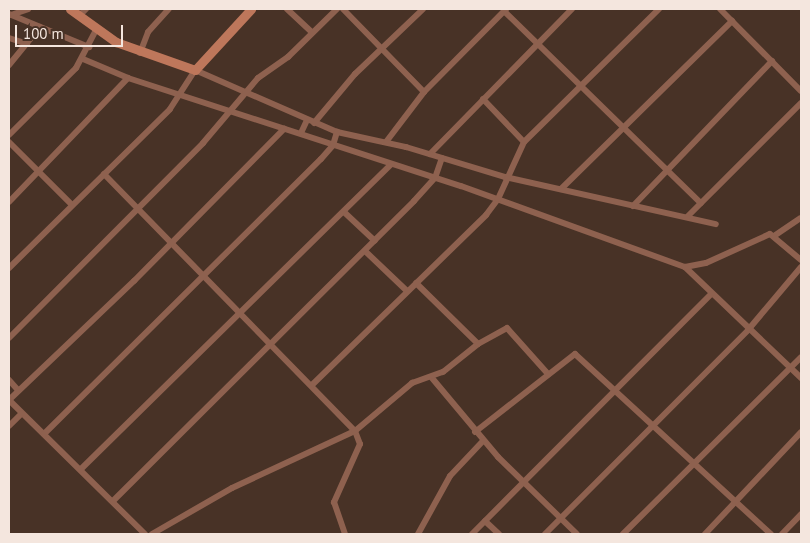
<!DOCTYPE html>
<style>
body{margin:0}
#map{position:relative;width:810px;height:543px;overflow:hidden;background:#483226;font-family:"PT Sans",sans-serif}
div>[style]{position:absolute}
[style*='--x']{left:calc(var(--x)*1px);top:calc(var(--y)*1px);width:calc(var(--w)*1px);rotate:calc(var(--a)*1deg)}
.street>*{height:6px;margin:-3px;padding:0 3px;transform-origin:3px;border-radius:3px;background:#8e614f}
.secondary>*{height:9px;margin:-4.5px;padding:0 4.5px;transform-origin:4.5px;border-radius:4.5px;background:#be775b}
span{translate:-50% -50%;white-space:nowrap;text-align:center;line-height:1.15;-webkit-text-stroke:4px #483226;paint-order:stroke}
.frame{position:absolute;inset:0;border:10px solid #f4e6de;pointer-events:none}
.scale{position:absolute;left:15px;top:25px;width:108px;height:22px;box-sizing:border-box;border:2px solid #f4e6de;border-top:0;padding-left:6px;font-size:15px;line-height:18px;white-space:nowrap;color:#f4e6de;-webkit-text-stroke:4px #483226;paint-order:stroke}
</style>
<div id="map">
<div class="street">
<div style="--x:287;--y:9;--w:34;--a:43"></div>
<div style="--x:343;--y:9;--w:116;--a:45.7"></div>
<div style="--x:720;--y:9;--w:115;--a:45.4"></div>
<div style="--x:504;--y:11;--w:275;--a:44.3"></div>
<div style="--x:9;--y:14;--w:87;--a:22.4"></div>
<div style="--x:11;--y:15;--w:18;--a:-19"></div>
<div style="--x:79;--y:16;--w:10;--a:-45"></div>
<div style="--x:9;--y:38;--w:19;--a:18"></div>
<div style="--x:140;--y:53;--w:22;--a:-69"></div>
<div style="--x:148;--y:32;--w:31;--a:-48"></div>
<div style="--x:83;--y:59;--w:49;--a:22.9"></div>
<div style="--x:128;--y:78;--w:350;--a:18"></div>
<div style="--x:461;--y:186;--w:238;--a:19.9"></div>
<div style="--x:685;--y:267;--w:161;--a:43.7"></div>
<div style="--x:9;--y:65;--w:49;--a:-50.8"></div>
<div style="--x:483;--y:99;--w:59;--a:46.4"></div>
<div style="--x:314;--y:123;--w:64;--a:-50.1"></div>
<div style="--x:355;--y:74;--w:94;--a:-43.7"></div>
<div style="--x:301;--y:133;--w:14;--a:-65"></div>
<div style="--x:9;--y:135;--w:95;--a:-45"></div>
<div style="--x:76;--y:68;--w:43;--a:-62.2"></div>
<div style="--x:9;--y:142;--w:89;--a:45"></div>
<div style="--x:386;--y:142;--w:63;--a:-52.8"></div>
<div style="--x:424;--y:92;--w:117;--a:-45.3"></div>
<div style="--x:430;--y:154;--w:203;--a:-45.6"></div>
<div style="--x:104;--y:174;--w:359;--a:45.7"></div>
<div style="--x:355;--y:431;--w:14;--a:69"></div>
<div style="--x:360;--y:444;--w:64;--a:114.1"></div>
<div style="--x:334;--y:502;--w:34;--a:71"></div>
<div style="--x:561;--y:189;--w:240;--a:-44.5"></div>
<div style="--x:9;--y:202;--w:172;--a:-46.2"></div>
<div style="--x:633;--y:206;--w:201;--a:-46.2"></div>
<div style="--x:344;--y:212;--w:42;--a:43.1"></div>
<div style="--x:688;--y:216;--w:160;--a:-45"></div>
<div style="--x:774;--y:236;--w:32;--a:-34"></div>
<div style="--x:365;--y:251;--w:58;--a:43.6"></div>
<div style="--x:685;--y:267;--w:21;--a:-11"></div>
<div style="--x:706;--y:263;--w:70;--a:-24.4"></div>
<div style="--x:770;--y:234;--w:40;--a:40"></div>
<div style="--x:9;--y:268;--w:226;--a:-44.6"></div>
<div style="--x:170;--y:109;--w:46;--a:-57.3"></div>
<div style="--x:195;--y:70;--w:155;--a:23.6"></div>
<div style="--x:337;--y:132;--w:71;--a:12.3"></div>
<div style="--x:406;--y:147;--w:103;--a:16.9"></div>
<div style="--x:505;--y:177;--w:216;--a:12.6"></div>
<div style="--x:416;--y:283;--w:87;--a:44.5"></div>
<div style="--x:9;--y:338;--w:275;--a:-45.1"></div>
<div style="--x:203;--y:143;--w:85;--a:-49.8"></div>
<div style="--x:258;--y:78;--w:37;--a:-35"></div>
<div style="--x:288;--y:57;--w:69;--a:-44.4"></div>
<div style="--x:432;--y:378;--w:103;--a:50.1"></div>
<div style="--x:498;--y:457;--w:110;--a:44.3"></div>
<div style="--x:9;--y:380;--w:13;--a:48"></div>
<div style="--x:313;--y:384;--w:242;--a:-44.3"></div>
<div style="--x:486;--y:215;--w:20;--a:-53"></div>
<div style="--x:498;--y:199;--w:63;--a:-65.5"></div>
<div style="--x:524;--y:142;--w:190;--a:-44.6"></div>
<div style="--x:9;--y:400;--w:173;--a:-43.6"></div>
<div style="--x:134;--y:281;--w:214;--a:-45.4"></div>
<div style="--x:9;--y:400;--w:191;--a:44.6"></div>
<div style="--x:9;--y:426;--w:18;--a:-45"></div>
<div style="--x:475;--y:432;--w:127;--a:-38"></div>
<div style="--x:575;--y:354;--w:266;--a:42.6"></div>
<div style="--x:44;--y:434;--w:390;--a:-44.8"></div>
<div style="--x:321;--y:159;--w:18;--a:-49"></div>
<div style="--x:333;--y:145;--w:14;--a:-73"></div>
<div style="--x:81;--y:469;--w:435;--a:-44.5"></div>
<div style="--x:113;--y:501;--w:425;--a:-44.9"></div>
<div style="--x:414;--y:201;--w:31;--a:-48"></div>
<div style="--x:435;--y:178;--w:21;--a:-71"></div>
<div style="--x:485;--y:521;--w:19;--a:43"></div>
<div style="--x:152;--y:534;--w:92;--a:-29.9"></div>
<div style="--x:232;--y:488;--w:136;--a:-24.9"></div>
<div style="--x:355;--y:431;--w:75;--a:-40.1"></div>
<div style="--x:412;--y:383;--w:33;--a:-20"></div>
<div style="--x:443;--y:372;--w:45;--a:-38.7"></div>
<div style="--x:478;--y:344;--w:33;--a:-29"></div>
<div style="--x:507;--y:328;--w:62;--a:48.3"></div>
<div style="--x:418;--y:534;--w:66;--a:-61.1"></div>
<div style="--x:450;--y:476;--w:48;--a:-46.7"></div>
<div style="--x:472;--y:534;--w:339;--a:-45.1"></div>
<div style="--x:545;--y:534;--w:288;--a:-45.1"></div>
<div style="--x:748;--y:330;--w:82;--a:-49.9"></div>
<div style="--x:623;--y:534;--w:251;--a:-44.8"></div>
<div style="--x:705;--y:534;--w:140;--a:-46.7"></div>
<div style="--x:782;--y:534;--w:28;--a:-46"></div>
</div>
<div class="secondary">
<div style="--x:70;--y:9;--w:57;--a:35.7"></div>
<div style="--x:116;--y:42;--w:84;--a:19.5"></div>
<div style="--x:195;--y:70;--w:83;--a:-47.4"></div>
</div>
<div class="frame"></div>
<div class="scale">100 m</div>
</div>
